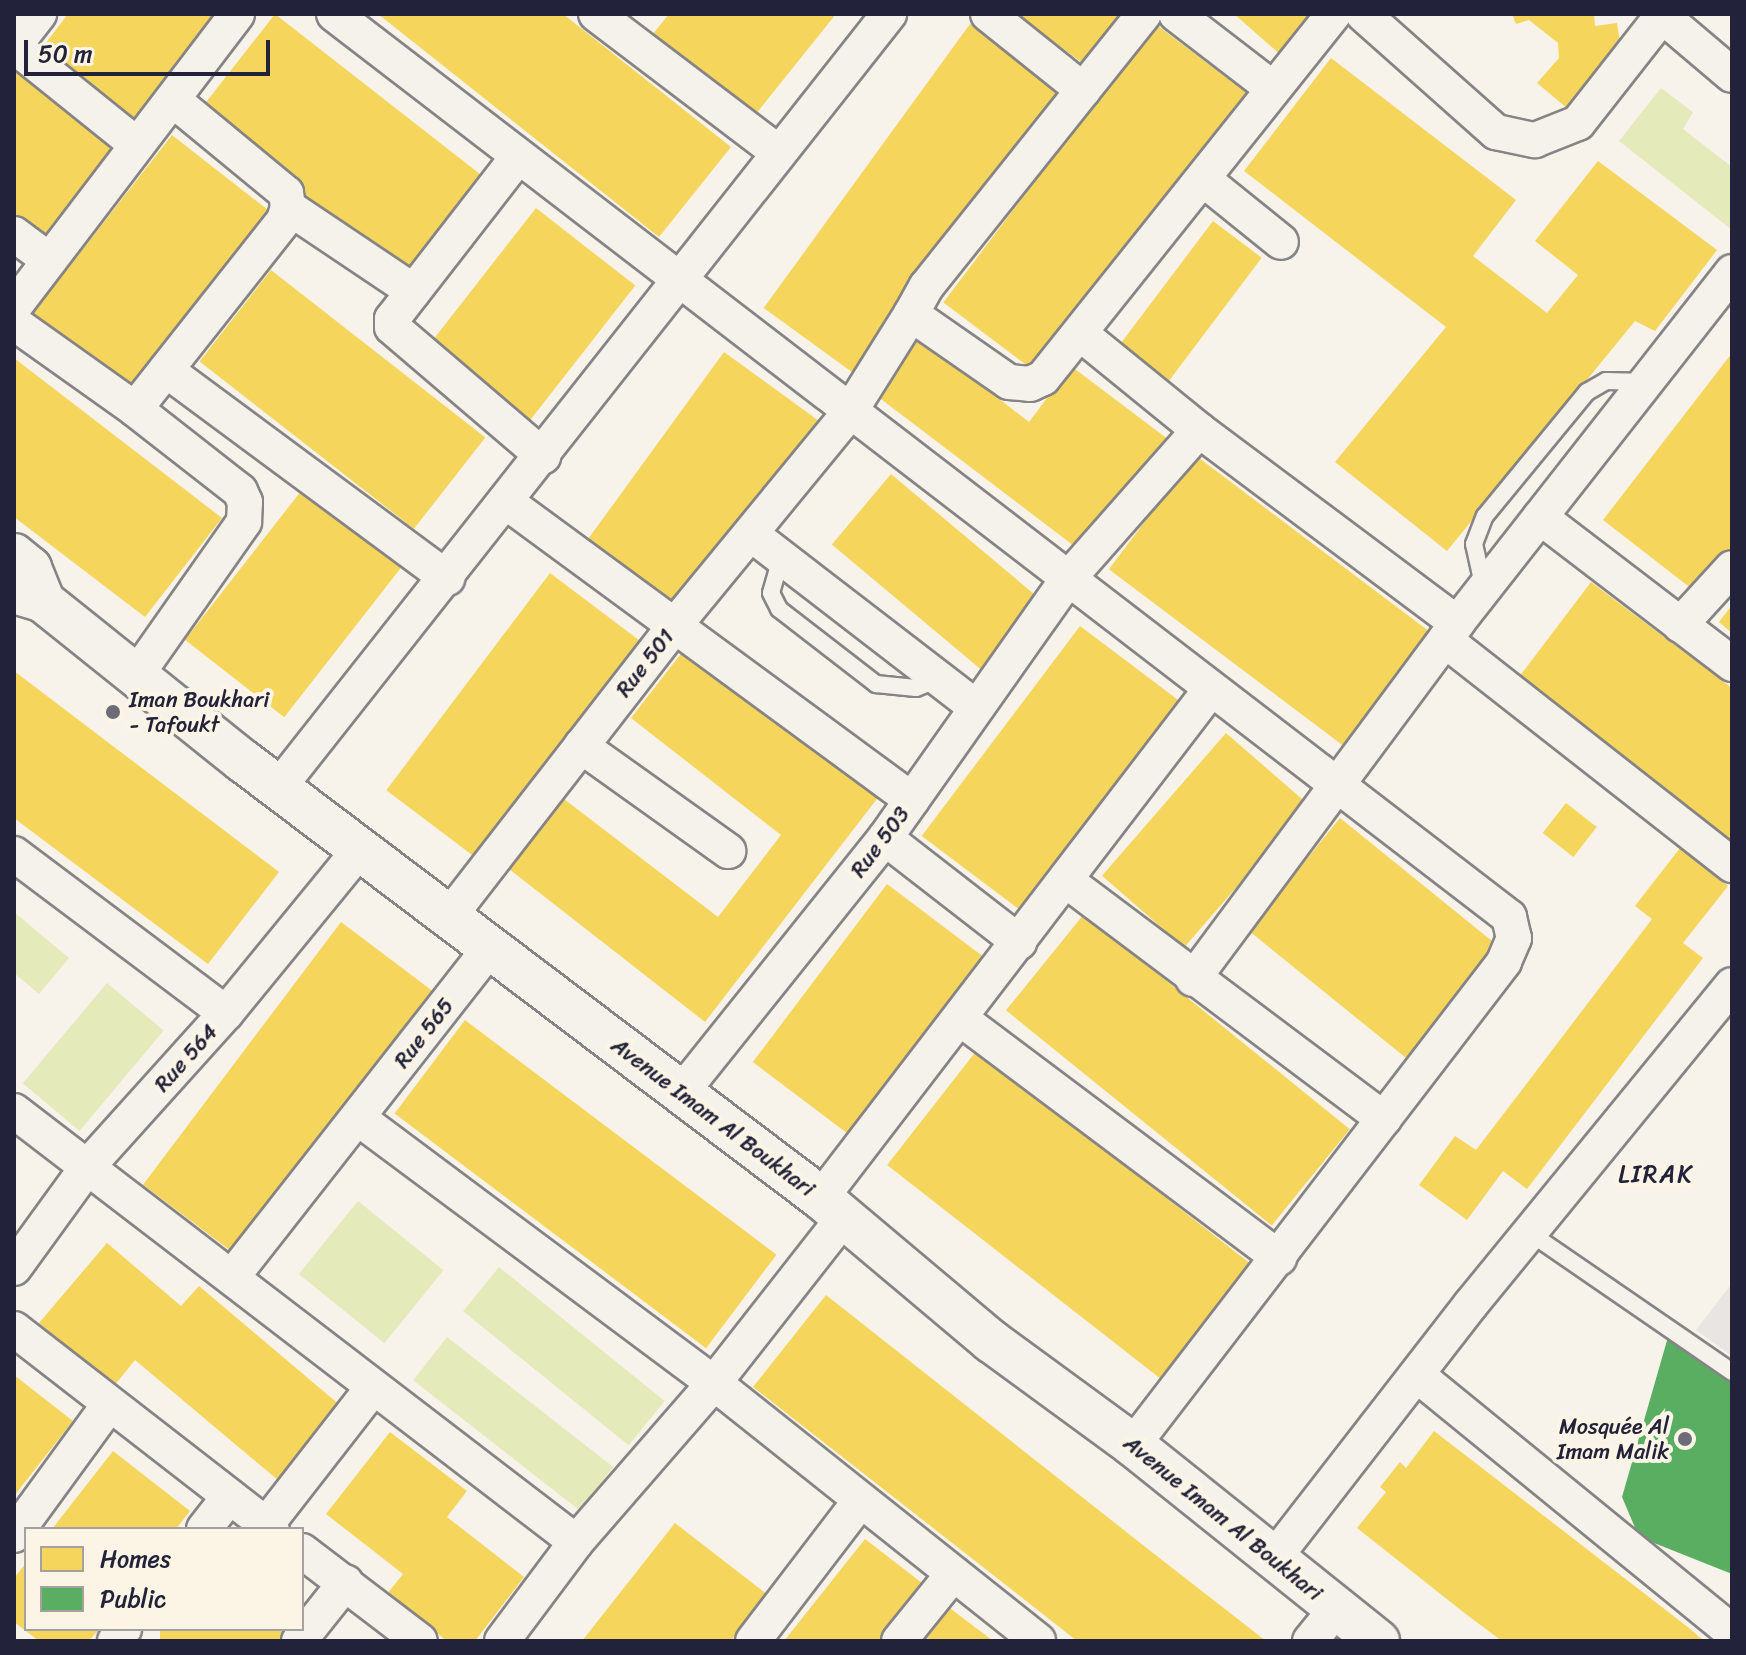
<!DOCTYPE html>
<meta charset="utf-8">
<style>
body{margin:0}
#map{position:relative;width:1746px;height:1655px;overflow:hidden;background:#f7f3ea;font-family:Sriracha,sans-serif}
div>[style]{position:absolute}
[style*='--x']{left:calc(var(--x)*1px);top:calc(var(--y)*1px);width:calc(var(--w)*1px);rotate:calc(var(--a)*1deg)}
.built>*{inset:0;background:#e9e5e3}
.green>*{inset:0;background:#e5eabb;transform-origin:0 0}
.homes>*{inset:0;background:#f6d55c;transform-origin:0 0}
.public>*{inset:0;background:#5aae61}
.roads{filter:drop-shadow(2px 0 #868485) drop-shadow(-2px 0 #868485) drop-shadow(0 2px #868485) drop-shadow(0 -2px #868485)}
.service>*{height:16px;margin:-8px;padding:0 8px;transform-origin:8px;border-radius:8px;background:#f5f2ec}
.minor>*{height:34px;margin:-17px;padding:0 17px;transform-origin:17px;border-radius:17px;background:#f5f2ec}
.tertiary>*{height:42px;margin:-21px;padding:0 21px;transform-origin:21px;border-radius:21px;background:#f5f2ec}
.dots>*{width:22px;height:22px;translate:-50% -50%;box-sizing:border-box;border:4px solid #fcf5e5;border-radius:50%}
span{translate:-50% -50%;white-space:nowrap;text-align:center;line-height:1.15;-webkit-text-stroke:8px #fcf5e5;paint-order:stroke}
.street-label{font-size:22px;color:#22223b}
.poi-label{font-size:22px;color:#22223b}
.left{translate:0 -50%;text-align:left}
.right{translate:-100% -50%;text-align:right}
.neighbourhood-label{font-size:24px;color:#22223b;letter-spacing:2px}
.frame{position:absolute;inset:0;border:16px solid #22223b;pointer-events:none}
.legend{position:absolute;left:24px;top:1527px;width:280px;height:104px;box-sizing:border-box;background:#fcf5e5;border:2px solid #a5a1a1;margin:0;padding:10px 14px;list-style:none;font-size:24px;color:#22223b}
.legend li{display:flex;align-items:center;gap:16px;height:40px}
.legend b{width:40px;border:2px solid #a5a1a1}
.scale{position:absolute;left:24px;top:40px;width:246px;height:36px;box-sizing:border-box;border:4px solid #22223b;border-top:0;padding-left:10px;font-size:24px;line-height:28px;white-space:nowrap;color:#22223b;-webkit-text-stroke:6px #fcf5e5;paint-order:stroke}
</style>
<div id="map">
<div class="built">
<div style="clip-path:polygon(1732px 1283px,1732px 1356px,1696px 1330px)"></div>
</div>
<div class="green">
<div style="clip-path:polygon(1661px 88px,1693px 112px,1683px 129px,1732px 167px,1732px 230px,1619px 141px)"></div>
<div style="clip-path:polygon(14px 912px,69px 958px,39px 994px,14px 973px)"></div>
<div style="left:107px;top:983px;width:74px;height:131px;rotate:40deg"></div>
<div style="left:358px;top:1201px;width:110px;height:94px;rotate:39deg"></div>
<div style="left:499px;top:1267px;width:213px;height:57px;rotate:39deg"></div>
<div style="left:447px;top:1337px;width:211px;height:55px;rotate:38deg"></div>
</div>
<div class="homes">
<div style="clip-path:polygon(68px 14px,226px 14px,135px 133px,35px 57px)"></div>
<div style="left:275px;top:14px;width:271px;height:127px;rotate:38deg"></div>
<div style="clip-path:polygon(378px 14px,563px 14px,731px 147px,659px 237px)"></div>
<div style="clip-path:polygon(669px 14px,836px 14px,755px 115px,652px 35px)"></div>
<div style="clip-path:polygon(1017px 14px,1136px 14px,1093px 71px)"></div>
<div style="clip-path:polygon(1234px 14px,1318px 14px,1281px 55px)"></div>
<div style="clip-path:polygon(1512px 14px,1594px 14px,1595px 26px,1617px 23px,1623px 61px,1599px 65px,1601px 82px,1573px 113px,1537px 83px,1559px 58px,1558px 43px,1529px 20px,1516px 24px)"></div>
<div style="left:1154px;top:23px;width:118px;height:350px;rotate:37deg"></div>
<div style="left:970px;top:24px;width:118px;height:351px;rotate:36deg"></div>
<div style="clip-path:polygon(1331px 58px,1516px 200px,1473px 256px,1547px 313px,1578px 275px,1535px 241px,1598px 161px,1717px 250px,1655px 331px,1635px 321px,1447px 551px,1335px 462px,1446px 327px,1244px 171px)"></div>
<div style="clip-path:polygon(14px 70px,115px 148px,37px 247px,14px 229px)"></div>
<div style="left:172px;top:135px;width:126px;height:234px;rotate:38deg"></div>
<div style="left:536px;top:208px;width:126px;height:176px;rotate:38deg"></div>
<div style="left:1213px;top:221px;width:61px;height:154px;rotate:37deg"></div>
<div style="left:271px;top:270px;width:272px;height:116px;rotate:38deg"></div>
<div style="clip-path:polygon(913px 333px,1029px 422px,1071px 366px,1169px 440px,1082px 552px,869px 390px)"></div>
<div style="left:724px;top:352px;width:117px;height:235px;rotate:36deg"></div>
<div style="clip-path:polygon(1732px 353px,1732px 557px,1701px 596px,1603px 520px)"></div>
<div style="clip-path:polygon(14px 358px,222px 518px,145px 617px,14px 517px)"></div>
<div style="left:1195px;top:455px;width:293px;height:143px;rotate:37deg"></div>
<div style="left:891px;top:474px;width:197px;height:92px;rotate:40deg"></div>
<div style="left:305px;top:486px;width:126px;height:195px;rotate:38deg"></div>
<div style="left:550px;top:573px;width:117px;height:272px;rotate:37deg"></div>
<div style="clip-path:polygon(1591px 582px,1732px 688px,1732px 842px,1516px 681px)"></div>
<div style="clip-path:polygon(1732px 605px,1732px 633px,1719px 622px)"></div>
<div style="left:1080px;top:626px;width:125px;height:263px;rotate:37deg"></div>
<div style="clip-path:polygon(690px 642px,883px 791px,705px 1022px,509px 869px,564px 799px,718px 917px,781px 835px,631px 718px)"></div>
<div style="clip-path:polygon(14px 671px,279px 872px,208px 964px,14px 818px)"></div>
<div style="left:1226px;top:733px;width:109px;height:189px;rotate:41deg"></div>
<div style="left:1566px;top:803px;width:39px;height:38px;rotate:38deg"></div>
<div style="left:1340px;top:818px;width:202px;height:145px;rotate:39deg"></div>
<div style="clip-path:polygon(1680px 848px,1728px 886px,1683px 943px,1703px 958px,1527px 1189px,1503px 1171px,1467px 1220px,1419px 1185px,1455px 1136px,1476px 1150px,1652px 919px,1635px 906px)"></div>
<div style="left:887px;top:884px;width:124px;height:223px;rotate:37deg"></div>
<div style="left:1084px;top:914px;width:342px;height:124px;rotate:39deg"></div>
<div style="left:341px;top:922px;width:118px;height:329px;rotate:37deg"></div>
<div style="left:465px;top:1020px;width:390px;height:117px;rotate:37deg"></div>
<div style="left:977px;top:1050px;width:356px;height:146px;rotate:38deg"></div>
<div style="clip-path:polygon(107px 1243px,181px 1306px,199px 1286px,348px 1412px,285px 1486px,135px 1360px,114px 1386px,39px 1323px)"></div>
<div style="clip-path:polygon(826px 1295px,1153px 1553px,1266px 1641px,1077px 1641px,988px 1571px,753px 1387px)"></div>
<div style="clip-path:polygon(14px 1375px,73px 1421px,14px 1496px)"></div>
<div style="clip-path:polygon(1434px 1431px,1689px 1628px,1704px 1641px,1502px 1641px,1467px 1615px,1357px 1528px,1386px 1492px,1380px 1487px,1400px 1462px,1406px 1468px)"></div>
<div style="clip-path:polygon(390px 1432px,467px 1491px,447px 1517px,524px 1577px,475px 1641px,447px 1641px,387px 1594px,403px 1574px,326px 1514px)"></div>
<div style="clip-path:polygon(113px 1451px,190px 1511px,176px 1529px,52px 1529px)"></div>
<div style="clip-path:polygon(675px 1523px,768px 1595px,731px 1641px,582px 1641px)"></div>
<div style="clip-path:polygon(865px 1539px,926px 1586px,883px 1641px,784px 1641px)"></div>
<div style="clip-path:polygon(26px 1563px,26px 1629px,99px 1629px,89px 1641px,39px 1641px,14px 1622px,14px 1578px)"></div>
<div style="clip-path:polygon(943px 1603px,988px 1637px,993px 1641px,913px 1641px)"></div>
<div style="left:160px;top:1629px;width:124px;height:15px"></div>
</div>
<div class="public">
<div style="clip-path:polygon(1668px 1337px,1732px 1381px,1732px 1574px,1639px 1537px,1622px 1497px)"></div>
</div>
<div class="roads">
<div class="service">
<div style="--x:781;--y:558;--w:36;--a:106"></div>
<div style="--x:771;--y:593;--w:18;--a:63"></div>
<div style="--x:779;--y:609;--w:123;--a:37.7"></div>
<div style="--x:876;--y:684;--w:40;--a:5.7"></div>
<div style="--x:916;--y:688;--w:24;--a:-22"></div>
<div style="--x:1484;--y:589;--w:46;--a:-102.5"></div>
<div style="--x:1474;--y:544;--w:30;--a:-69"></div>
<div style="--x:1485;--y:516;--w:161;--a:-50.6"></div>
<div style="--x:1587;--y:392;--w:22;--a:-30"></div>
<div style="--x:1606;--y:381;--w:41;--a:1.4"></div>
<div style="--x:1530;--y:1233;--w:245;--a:34.5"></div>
</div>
<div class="minor">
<div style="--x:334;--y:14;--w:1482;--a:37.54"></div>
<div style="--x:1509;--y:917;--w:22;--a:77"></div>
<div style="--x:1514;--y:938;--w:26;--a:113"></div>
<div style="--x:1504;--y:962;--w:609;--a:127.53"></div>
<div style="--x:596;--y:14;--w:228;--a:37.2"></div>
<div style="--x:988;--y:14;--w:122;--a:38.7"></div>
<div style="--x:1176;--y:14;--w:121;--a:37.6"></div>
<div style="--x:1363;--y:14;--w:178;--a:41.6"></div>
<div style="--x:1496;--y:132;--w:40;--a:12"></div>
<div style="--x:1535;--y:140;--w:46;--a:-21.6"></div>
<div style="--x:1578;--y:123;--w:136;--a:-51.9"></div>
<div style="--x:1660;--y:14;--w:94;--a:40.3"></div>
<div style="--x:14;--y:46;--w:156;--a:38.8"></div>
<div style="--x:14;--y:46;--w:41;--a:-52"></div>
<div style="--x:517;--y:158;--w:204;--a:127.8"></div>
<div style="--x:392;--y:319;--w:8;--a:90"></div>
<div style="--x:392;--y:327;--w:199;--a:40.5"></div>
<div style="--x:1203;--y:179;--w:100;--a:38.9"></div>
<div style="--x:288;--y:207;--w:151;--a:33.9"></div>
<div style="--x:14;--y:234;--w:44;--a:36.6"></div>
<div style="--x:14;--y:307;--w:368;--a:-52.7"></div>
<div style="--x:911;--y:314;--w:31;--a:-61"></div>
<div style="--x:926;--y:287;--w:349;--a:-51.4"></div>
<div style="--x:14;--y:323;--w:148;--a:35.4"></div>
<div style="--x:135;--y:409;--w:133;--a:38"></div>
<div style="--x:240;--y:491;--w:12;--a:66"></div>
<div style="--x:245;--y:502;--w:20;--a:93"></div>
<div style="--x:244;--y:522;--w:186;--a:125.1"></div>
<div style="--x:1082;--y:335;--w:151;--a:39.1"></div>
<div style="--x:1199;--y:430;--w:322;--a:36.8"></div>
<div style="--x:166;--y:370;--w:350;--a:36.5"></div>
<div style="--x:135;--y:409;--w:241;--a:-51.7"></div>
<div style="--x:284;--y:220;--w:14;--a:-73"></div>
<div style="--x:288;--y:207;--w:14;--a:-98"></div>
<div style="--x:286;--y:193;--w:146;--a:-140.5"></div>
<div style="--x:505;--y:501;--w:505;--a:36.3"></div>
<div style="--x:1540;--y:517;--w:242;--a:37.4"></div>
<div style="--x:751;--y:534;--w:284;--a:37.6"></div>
<div style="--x:1680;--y:625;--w:77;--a:-47.6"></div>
<div style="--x:1445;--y:640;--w:365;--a:38.1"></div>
<div style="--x:581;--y:746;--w:181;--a:35.5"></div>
<div style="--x:279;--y:787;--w:985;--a:-51.72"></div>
<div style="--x:885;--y:838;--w:170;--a:37.8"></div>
<div style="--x:14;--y:854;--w:265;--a:36.9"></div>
<div style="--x:1068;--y:882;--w:395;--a:36.9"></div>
<div style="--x:448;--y:918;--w:371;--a:-52.2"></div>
<div style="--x:675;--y:625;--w:274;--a:-50.6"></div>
<div style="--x:849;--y:413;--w:117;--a:-57.9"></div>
<div style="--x:911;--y:314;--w:119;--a:34.8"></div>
<div style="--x:1009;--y:382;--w:21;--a:5"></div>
<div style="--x:1030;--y:384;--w:14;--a:-25"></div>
<div style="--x:1043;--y:378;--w:466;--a:-51.4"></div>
<div style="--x:1193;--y:979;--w:443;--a:-53.4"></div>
<div style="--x:1457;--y:623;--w:446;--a:-51.9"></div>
<div style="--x:961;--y:1019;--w:398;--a:36.9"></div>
<div style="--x:680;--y:1094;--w:328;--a:-51.3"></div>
<div style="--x:885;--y:838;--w:314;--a:-54.8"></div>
<div style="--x:1066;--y:581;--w:201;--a:-48.6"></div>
<div style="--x:14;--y:1111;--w:708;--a:37.48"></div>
<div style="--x:358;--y:1118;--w:444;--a:36.7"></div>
<div style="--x:714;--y:1383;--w:414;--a:38.5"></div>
<div style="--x:821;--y:1198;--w:641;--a:-52.54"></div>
<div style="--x:14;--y:1268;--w:126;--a:-54"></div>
<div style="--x:88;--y:1166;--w:206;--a:-48"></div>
<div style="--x:226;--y:1013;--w:212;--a:-50.7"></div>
<div style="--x:232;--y:1277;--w:418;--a:-51.9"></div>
<div style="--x:14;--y:1329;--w:326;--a:37.8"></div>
<div style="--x:1417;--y:1375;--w:407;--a:39.2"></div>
<div style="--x:266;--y:1525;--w:172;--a:-52.1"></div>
<div style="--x:204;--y:1529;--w:41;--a:-52"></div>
<div style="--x:14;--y:1535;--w:160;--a:-53.9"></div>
<div style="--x:302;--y:1551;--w:148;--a:37.3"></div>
<div style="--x:1274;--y:1558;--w:321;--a:-52.2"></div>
<div style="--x:1471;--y:1304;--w:412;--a:-50.7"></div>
<div style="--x:115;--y:1641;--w:15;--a:-53"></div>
<div style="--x:299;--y:1641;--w:75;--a:-51.5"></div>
<div style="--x:502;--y:1641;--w:124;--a:-53.2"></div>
<div style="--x:576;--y:1542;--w:211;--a:-49"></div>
<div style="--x:714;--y:1383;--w:211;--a:-51.9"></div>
<div style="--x:753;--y:1641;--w:176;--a:-52.6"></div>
<div style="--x:899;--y:1641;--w:86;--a:-51.1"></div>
<div style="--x:1310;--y:1641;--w:41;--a:-50.9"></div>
</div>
<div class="tertiary">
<div style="--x:14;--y:555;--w:21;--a:39"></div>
<div style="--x:30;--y:568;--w:35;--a:68"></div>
<div style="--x:14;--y:592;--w:30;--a:17"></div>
<div style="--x:43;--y:601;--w:256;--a:38.7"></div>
<div style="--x:243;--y:761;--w:725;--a:37.09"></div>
<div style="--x:821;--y:1198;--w:222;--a:40.1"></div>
<div style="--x:991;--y:1341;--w:176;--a:36.2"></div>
<div style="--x:1133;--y:1445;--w:314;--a:38.7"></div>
</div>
</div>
<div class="dots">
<div style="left:113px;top:712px;background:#6d6b78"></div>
<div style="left:1685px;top:1439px;background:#6d6b78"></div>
</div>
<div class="street-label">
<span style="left:645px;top:663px;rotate:-52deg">Rue 501</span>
<span style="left:880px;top:842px;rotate:-53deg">Rue 503</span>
<span style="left:424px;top:1033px;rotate:-52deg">Rue 565</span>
<span style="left:186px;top:1058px;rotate:-48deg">Rue 564</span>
<span style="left:713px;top:1117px;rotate:37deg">Avenue Imam Al Boukhari</span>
<span style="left:1223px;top:1518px;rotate:39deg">Avenue Imam Al Boukhari</span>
</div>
<div class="poi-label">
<span class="left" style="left:129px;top:712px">Iman Boukhari<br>- Tafoukt</span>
<span class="right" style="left:1669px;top:1439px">Mosquée Al<br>Imam Malik</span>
</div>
<div class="neighbourhood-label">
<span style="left:1656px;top:1175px">LIRAK</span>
</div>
<div class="frame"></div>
<ul class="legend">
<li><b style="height:22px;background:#f6d55c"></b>Homes</li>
<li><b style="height:22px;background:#5aae61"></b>Public</li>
</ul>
<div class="scale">50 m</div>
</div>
